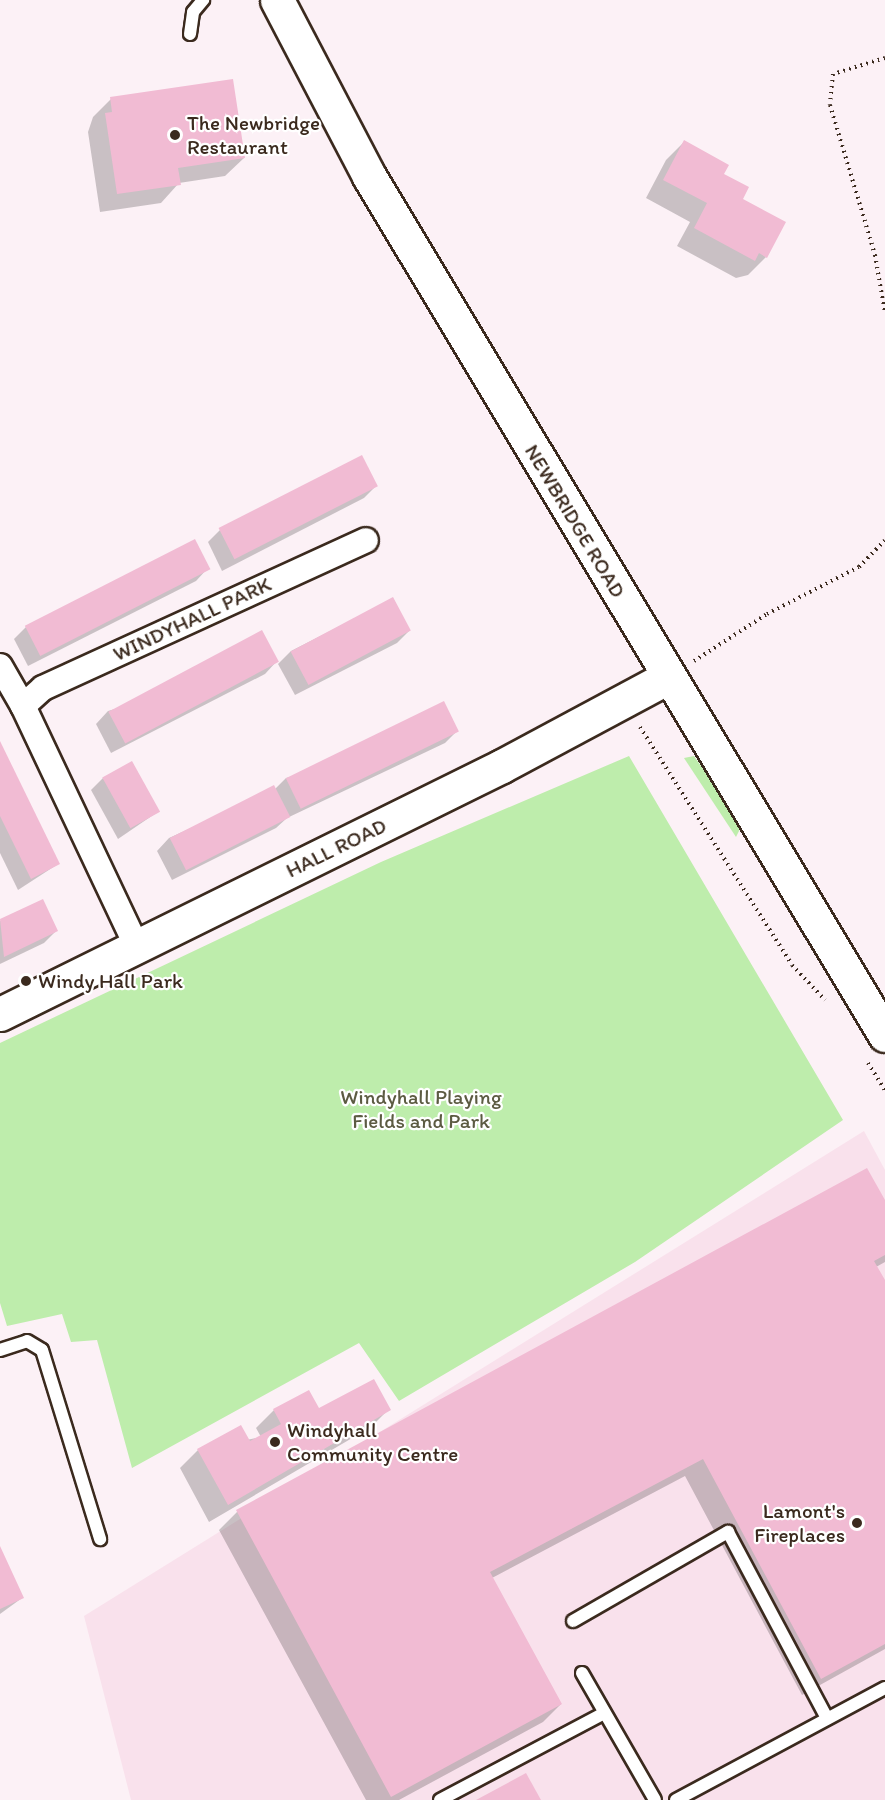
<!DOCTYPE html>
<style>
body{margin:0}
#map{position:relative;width:885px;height:1800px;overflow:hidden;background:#fcf1f6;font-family:Itim,sans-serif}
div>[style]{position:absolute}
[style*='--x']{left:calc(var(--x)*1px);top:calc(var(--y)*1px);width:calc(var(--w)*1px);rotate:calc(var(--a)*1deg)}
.built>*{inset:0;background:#f9e1ec}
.green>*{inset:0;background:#beedac}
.shadow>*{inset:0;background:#0003}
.building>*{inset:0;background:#f1bbd3;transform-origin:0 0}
.path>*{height:4px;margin-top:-2px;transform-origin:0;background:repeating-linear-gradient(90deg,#3b2a1e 0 1.5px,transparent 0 6px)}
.roads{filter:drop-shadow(2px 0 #3b2a1e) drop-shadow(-2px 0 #3b2a1e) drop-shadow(0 2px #3b2a1e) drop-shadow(0 -2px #3b2a1e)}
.lane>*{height:12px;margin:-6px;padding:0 6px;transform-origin:6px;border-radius:6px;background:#fff}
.street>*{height:24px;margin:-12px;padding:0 12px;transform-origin:12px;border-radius:12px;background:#fff}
.secondary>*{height:33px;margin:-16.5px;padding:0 16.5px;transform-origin:16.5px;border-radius:16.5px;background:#fff}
.highway>*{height:33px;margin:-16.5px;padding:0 16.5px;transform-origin:16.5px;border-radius:16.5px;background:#fff}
.dots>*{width:16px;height:16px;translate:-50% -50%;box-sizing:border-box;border:3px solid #fff;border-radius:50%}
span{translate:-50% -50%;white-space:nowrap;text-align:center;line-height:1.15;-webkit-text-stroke:4.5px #fff;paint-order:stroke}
.poi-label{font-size:21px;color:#3b2a1e}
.left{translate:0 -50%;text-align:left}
.right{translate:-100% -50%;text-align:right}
.street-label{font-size:21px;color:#3b2a1e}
.park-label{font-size:21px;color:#5c5b42}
</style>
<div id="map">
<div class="built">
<div style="clip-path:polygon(864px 1131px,885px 1170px,885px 1800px,131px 1800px,84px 1616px)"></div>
</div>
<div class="green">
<div style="clip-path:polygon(629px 756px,843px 1120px,635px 1262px,399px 1401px,359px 1343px,132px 1468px,97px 1340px,71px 1342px,62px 1314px,7px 1326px,0 1303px,0 1043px,381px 862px)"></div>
<div style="clip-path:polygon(694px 756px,742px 825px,736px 837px,684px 758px)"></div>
</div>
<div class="shadow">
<div style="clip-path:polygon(111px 99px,244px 158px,225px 176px,179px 183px,161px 203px,100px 212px,88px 132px,93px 117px)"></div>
<div style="clip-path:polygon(684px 142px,722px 175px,766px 257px,748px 275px,736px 278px,677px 246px,690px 222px,646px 198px,666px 160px)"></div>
<div style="clip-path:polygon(376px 486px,364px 498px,222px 571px,208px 542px,220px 530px)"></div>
<div style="clip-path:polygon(208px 568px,196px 581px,28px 666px,14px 639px,26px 627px)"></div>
<div style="clip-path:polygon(393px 599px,409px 631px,397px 643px,295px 695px,278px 664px,291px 651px)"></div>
<div style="clip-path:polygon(277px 661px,265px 674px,111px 753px,96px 724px,108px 711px)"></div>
<div style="clip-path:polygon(457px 731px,445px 743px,287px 818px,276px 828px,172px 880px,157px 851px,169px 838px,274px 790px,286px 778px)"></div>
<div style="clip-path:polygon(0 745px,58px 864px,18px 890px,0 853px)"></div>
<div style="clip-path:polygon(103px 778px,159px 811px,118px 839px,91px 790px)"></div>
<div style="clip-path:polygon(42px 901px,56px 931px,44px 943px,0 964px,0 921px)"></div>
<div style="clip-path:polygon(867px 1170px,885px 1203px,885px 1262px,876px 1267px,885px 1284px,885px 1649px,802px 1695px,685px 1476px,492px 1578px,561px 1704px,543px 1722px,399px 1800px,366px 1800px,219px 1530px,237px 1512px)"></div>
<div style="clip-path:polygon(389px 1409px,371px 1427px,209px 1522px,180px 1468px,198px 1450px,261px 1437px,256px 1428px,274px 1410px)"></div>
<div style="clip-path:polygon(0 1549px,22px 1598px,0 1614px)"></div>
</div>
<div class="building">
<div style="clip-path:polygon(233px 79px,245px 158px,178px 168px,181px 185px,117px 194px,105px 113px,112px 112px,110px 97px)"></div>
<div style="clip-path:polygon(684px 140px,729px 165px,724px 174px,749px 187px,743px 199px,786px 222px,767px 258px,759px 253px,755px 261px,694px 228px,707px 203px,663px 180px)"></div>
<div style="left:362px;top:455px;width:35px;height:161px;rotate:63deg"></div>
<div style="left:195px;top:539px;width:34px;height:191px;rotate:63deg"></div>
<div style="left:393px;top:597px;width:38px;height:116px;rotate:62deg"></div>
<div style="left:262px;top:630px;width:36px;height:174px;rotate:62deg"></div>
<div style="left:444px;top:701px;width:34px;height:176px;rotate:64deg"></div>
<div style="clip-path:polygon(0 741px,60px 864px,31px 879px,0 816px)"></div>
<div style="left:132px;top:761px;width:58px;height:34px;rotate:61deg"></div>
<div style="left:274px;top:785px;width:36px;height:117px;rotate:63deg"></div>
<div style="clip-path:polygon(43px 899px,58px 931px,4px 957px,0 919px)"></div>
<div style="clip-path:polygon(867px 1168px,885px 1200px,885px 1255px,874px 1261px,885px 1280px,885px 1644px,821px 1679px,703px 1459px,490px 1572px,562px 1704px,391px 1797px,236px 1510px)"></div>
<div style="clip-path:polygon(374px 1379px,391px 1410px,228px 1505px,197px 1449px,241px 1425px,250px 1441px,281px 1424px,273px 1409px,309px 1390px,319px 1408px)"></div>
<div style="clip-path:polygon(0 1546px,24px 1598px,0 1609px)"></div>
<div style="clip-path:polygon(526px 1773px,541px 1800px,476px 1800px)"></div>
</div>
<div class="path">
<div style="--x:885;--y:58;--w:54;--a:162.9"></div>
<div style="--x:833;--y:74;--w:31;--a:96"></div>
<div style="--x:830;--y:105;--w:157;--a:73.3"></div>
<div style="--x:875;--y:255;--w:59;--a:80.2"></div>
<div style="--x:694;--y:661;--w:87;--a:-32.8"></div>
<div style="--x:767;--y:614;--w:103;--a:-27.1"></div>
<div style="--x:859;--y:567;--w:37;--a:-46"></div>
<div style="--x:640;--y:727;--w:282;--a:57.4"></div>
<div style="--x:792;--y:965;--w:48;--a:46.7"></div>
<div style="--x:868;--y:1063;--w:32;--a:58"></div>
</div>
<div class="roads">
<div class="lane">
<div style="--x:190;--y:34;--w:22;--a:-82"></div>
<div style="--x:193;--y:12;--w:16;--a:-50"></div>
<div style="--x:0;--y:1350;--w:28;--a:-18"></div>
<div style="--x:27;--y:1341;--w:17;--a:31"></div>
<div style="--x:42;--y:1350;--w:198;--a:72.9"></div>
<div style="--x:573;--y:1621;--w:179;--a:-29.9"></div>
<div style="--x:728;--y:1532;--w:211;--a:62"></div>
<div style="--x:582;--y:1673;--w:146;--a:60.1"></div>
<div style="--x:440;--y:1800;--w:186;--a:-27.9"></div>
<div style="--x:676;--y:1800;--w:237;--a:-28.2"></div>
</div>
<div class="street">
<div style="--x:0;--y:666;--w:46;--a:60.1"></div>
<div style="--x:137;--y:947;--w:267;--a:-115.3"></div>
<div style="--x:23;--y:706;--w:27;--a:-42"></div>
<div style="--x:43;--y:688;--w:355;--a:-24.6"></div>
</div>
<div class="secondary">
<div style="--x:0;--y:1014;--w:560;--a:-26.29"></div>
<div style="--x:502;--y:766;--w:188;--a:-28.2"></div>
</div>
<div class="highway">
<div style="--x:277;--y:0;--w:199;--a:62.4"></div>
<div style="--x:369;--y:176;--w:1002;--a:59.01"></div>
</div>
</div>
<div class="dots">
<div style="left:175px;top:135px;background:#3b2a1e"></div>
<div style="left:26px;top:981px;background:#3b2a1e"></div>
<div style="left:275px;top:1442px;background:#3b2a1e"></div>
<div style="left:857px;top:1523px;background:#3b2a1e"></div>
</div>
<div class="poi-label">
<span class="left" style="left:187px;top:135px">The Newbridge<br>Restaurant</span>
<span class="left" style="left:38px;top:981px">Windy Hall Park</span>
<span class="left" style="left:287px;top:1442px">Windyhall<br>Community Centre</span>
<span class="right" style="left:845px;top:1523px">Lamont's<br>Fireplaces</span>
</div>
<div class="street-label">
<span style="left:575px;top:521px;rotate:59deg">NEWBRIDGE ROAD</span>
<span style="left:192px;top:619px;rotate:-25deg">WINDYHALL PARK</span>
<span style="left:336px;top:848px;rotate:-26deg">HALL ROAD</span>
</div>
<div class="park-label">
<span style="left:421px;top:1109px">Windyhall Playing<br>Fields and Park</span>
</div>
</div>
